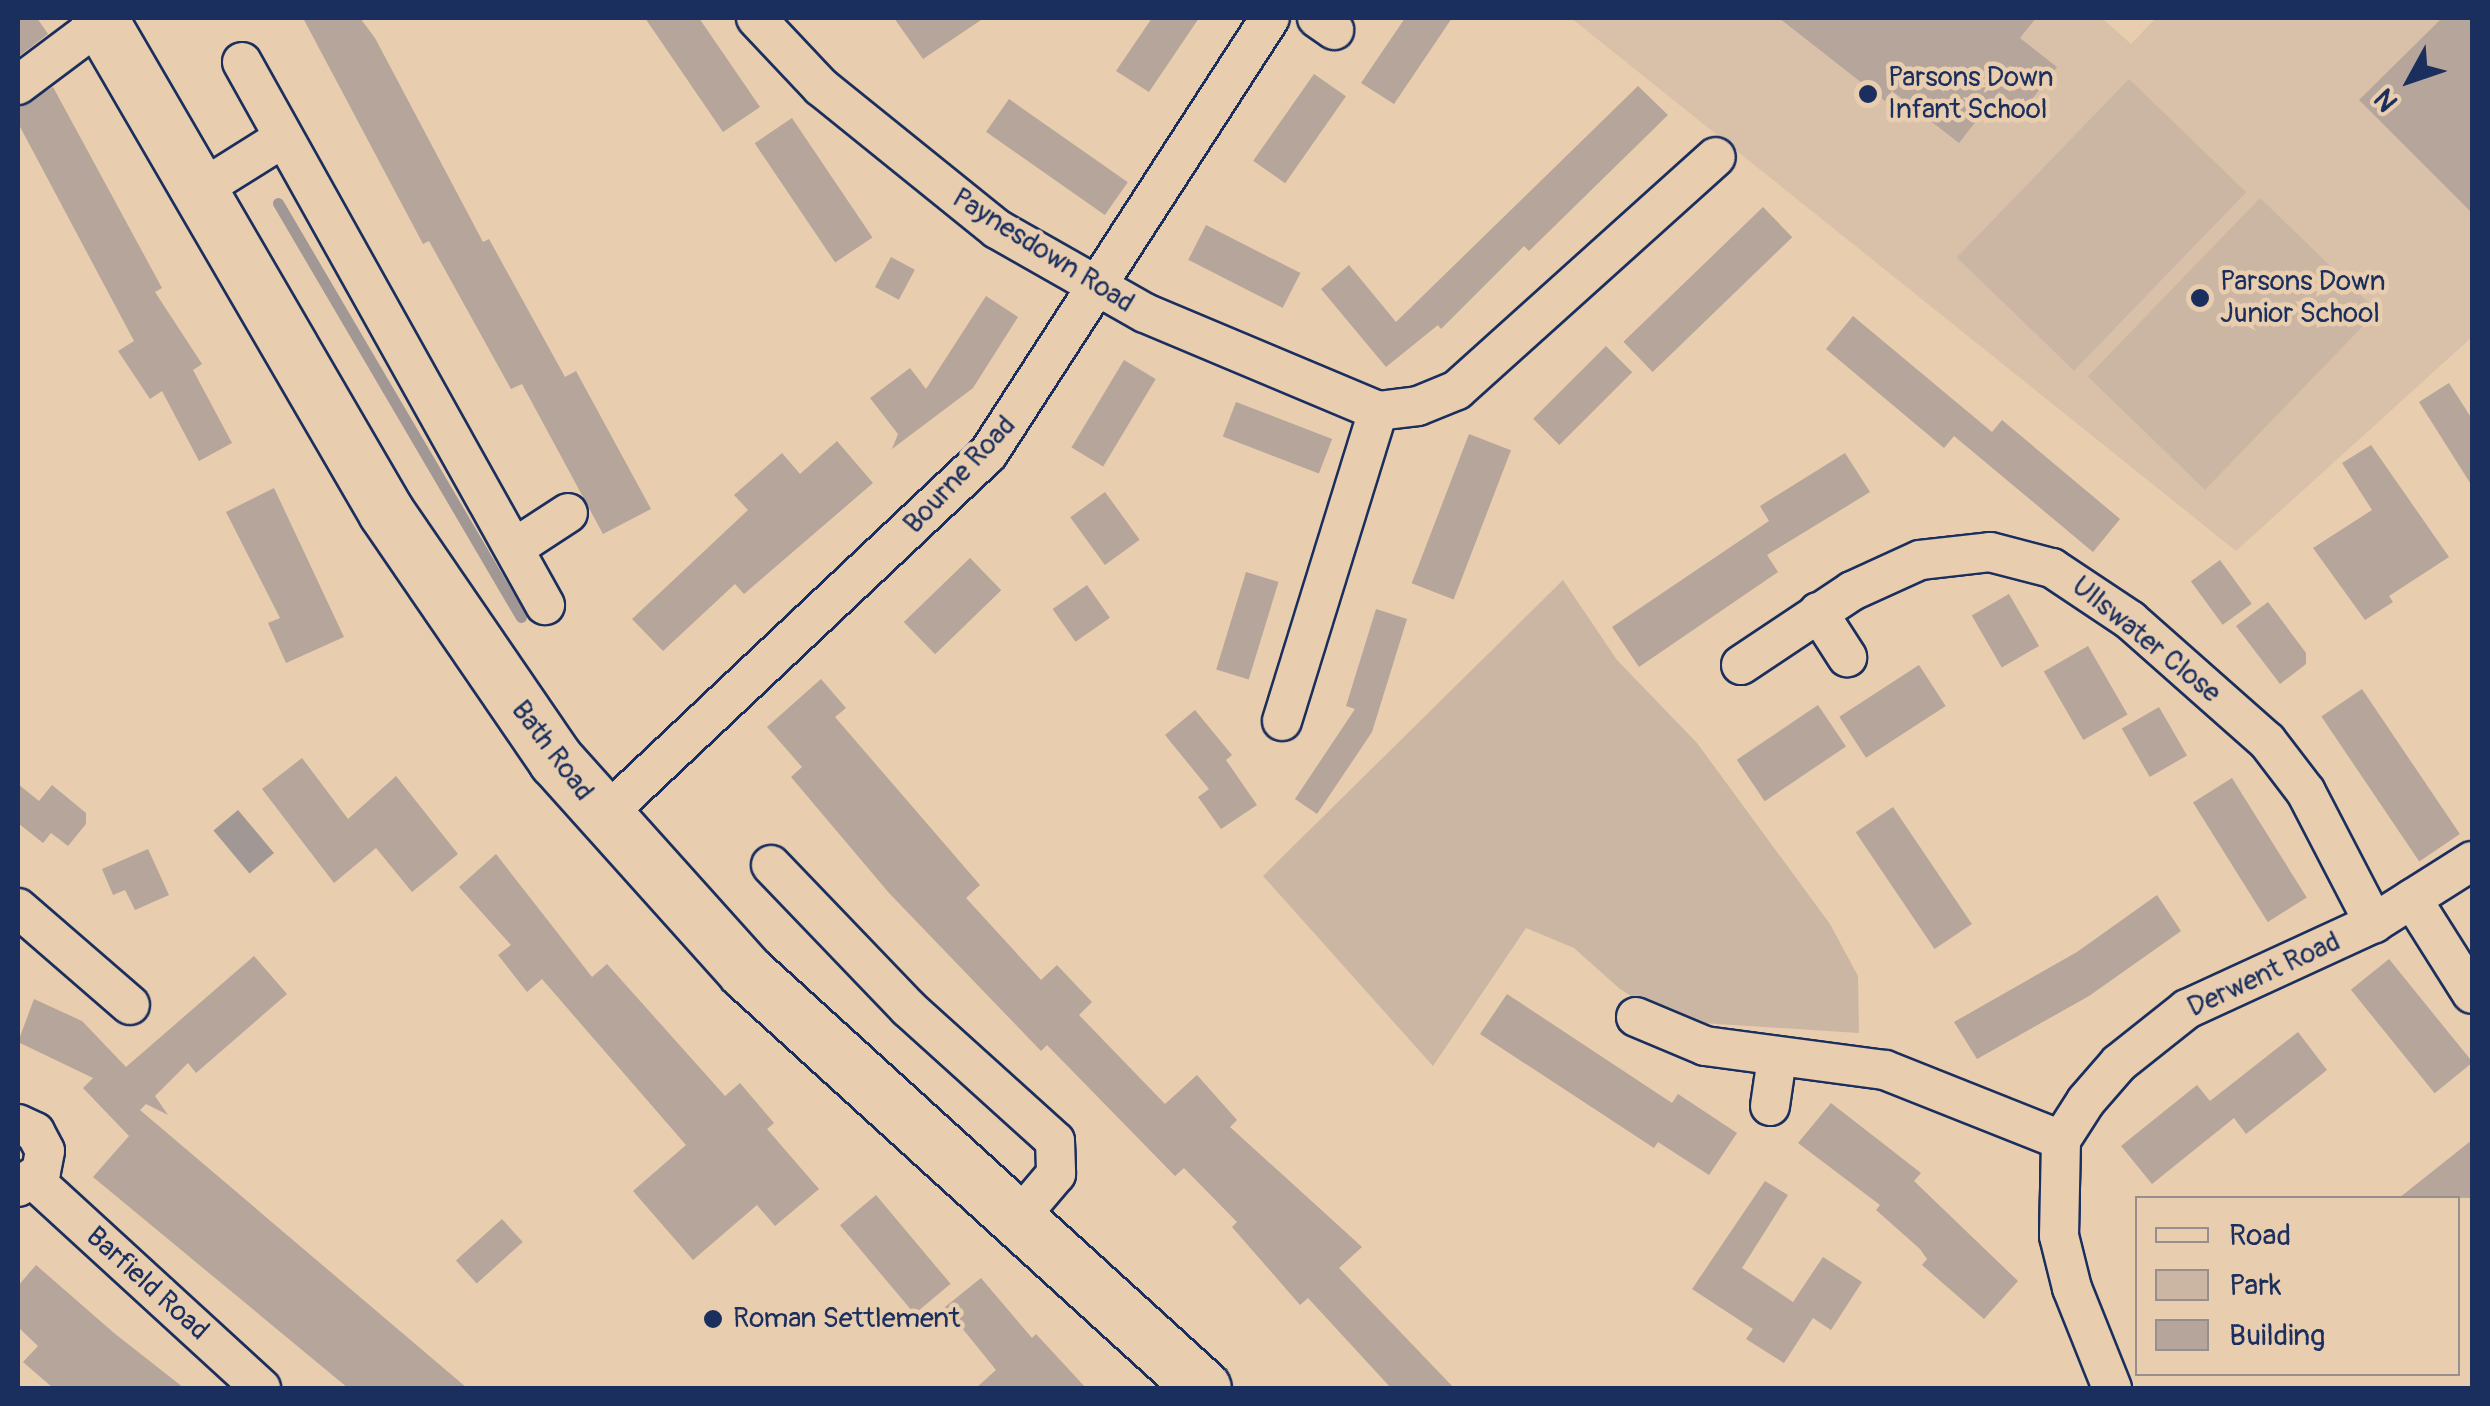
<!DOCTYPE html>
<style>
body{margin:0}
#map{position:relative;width:2490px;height:1406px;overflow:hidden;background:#e8cdaf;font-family:Pangolin,sans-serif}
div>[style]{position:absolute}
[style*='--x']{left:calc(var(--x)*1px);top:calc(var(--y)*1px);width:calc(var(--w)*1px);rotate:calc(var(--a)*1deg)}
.built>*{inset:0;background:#d9c1a9}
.green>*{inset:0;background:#cab6a3;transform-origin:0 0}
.water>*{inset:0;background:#a19794;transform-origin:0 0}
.stream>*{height:11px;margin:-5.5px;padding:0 5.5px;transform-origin:5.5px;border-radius:5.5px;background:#a19794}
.building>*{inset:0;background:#b5a59b;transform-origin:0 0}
.roads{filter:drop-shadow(2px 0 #1b2f5e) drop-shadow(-2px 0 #1b2f5e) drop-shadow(0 2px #1b2f5e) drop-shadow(0 -2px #1b2f5e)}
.minor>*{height:38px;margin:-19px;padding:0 19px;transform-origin:19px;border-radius:19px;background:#e8cdaf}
.primary>*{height:55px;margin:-27.5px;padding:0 27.5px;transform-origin:27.5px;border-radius:27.5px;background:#e8cdaf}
.dots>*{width:28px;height:28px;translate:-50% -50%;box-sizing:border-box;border:5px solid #e8cdaf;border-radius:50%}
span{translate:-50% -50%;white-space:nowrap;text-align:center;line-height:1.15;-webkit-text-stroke:9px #e8cdaf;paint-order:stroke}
.poi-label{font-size:28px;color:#1b2f5e}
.left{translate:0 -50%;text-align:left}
.street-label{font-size:28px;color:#1b2f5e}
.frame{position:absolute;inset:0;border:20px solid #1b2f5e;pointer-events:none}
.legend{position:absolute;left:2135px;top:1196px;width:325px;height:180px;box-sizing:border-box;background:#e8cdaf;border:2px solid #968e8f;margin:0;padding:12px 18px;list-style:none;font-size:30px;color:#1b2f5e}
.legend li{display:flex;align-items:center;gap:20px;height:50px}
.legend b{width:50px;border:2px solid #968e8f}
.north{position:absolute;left:2360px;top:30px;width:100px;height:100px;-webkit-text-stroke:8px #e8cdaf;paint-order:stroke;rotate:230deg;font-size:28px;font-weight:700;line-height:40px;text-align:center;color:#1b2f5e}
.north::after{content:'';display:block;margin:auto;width:35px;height:45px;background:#1b2f5e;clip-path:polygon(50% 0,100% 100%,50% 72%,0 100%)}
</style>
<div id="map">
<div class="built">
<div style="clip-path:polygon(1571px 18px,2102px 18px,2131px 44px,2156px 18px,2472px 18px,2472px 337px,2236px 551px)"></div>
</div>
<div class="green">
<div style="left:2129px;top:79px;width:163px;height:248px;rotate:44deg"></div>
<div style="left:2260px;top:198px;width:163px;height:248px;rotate:44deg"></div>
<div style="clip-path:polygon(1563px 580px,1617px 660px,1697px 743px,1830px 924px,1858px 976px,1859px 1033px,1671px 1021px,1620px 989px,1574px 948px,1526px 928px,1433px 1066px,1263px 876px)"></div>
</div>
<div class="water">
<div style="left:238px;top:810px;width:56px;height:32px;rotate:50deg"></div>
</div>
<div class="stream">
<div style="--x:278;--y:203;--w:480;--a:59.6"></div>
</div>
<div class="building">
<div style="clip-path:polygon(18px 18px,37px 18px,48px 34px,18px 57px)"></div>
<div style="clip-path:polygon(303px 18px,360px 18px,375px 38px,483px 242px,489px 239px,565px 377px,576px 371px,651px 509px,603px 534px,522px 384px,511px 389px,429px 241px,423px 244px)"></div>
<div style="clip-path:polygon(645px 18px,699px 18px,760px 107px,723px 132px)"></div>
<div style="clip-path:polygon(894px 18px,984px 18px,923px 59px)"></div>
<div style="clip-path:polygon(1152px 18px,1199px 18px,1149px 92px,1116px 71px)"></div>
<div style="clip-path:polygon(1405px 18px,1452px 18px,1394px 104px,1361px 83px)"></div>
<div style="clip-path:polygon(1779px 18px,2036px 18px,2020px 38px,2057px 67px,2023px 111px,1999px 92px,1959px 143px,1892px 91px,1885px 101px)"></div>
<div style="clip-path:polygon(2442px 18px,2472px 18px,2472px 213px,2359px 100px)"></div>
<div style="left:1314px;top:74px;width:39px;height:106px;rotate:35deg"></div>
<div style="clip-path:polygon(1638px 86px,1668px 115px,1529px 251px,1524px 246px,1441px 329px,1438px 325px,1386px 367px,1321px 289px,1349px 265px,1396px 322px)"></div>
<div style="clip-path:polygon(53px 87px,162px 288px,155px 292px,202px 364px,193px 370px,232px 443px,199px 461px,162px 391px,150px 399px,118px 351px,134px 341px,18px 123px,18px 107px)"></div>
<div style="left:1009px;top:99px;width:145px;height:40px;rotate:35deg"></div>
<div style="left:792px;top:118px;width:144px;height:45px;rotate:56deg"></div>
<div style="left:1763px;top:207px;width:42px;height:194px;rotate:46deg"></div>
<div style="left:1206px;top:225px;width:106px;height:39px;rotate:27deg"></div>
<div style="left:891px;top:257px;width:27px;height:34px;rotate:28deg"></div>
<div style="clip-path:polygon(986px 296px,1018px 317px,973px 388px,892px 449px,898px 434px,870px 398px,910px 368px,926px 389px)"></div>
<div style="clip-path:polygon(1853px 316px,1992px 432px,2002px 420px,2120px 519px,2093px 552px,1954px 436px,1944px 448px,1826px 349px)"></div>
<div style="left:1606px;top:346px;width:37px;height:103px;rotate:45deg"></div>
<div style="left:1124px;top:360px;width:37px;height:102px;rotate:31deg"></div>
<div style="clip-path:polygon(2449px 383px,2472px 419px,2472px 486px,2419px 402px)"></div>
<div style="left:1236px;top:402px;width:103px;height:37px;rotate:21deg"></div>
<div style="left:1469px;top:434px;width:45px;height:160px;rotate:21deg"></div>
<div style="clip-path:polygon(837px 441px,873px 483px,744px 594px,735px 584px,663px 651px,632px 619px,748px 510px,734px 495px,782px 453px,800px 474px)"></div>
<div style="clip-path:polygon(2371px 445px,2449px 557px,2389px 596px,2393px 602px,2365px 620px,2313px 548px,2372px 510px,2342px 463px)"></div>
<div style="clip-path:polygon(1845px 453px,1870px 492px,1767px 555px,1778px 572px,1639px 667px,1612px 627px,1769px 521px,1760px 506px)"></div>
<div style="clip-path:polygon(274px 488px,344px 637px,286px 663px,268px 623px,280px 618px,226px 512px)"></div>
<div style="left:1105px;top:492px;width:59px;height:43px;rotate:54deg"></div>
<div style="left:970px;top:558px;width:45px;height:92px;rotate:46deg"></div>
<div style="left:2220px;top:560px;width:54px;height:36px;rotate:54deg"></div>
<div style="left:1246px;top:572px;width:34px;height:102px;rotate:17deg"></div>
<div style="left:1087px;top:585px;width:40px;height:42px;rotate:55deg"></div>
<div style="left:2009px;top:594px;width:60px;height:43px;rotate:60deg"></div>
<div style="clip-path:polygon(2268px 602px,2306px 653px,2306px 664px,2280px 684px,2236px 626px)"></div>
<div style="clip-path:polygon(1376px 609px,1407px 619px,1372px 732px,1317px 814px,1295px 799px,1355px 709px,1346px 706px)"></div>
<div style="left:2088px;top:646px;width:79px;height:51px;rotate:60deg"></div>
<div style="left:1919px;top:665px;width:49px;height:95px;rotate:57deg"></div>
<div style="clip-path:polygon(821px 679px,846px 708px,835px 717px,980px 885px,966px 898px,1041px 980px,1057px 965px,1092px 1002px,1079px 1015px,1165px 1104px,1197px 1075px,1237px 1120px,1230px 1127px,1362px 1247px,1339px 1268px,1454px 1388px,1391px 1388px,1308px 1298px,1300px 1305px,1232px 1227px,1237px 1222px,1184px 1168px,1175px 1176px,1047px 1045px,1041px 1051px,889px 893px,791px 777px,802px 767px,767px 727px)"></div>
<div style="left:2362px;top:689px;width:175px;height:49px;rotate:56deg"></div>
<div style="left:1818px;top:705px;width:50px;height:98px;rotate:56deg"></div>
<div style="left:2159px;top:707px;width:56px;height:43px;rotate:60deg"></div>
<div style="clip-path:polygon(1195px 710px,1232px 755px,1226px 760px,1257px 805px,1221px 829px,1198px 797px,1209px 789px,1165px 735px)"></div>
<div style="clip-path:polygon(302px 758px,348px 819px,396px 776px,458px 854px,412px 892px,376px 848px,334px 883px,262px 789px)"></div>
<div style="left:2232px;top:778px;width:141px;height:46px;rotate:58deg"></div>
<div style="clip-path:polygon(18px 784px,39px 801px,52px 785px,86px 813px,86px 824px,68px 846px,51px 833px,43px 843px,18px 823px)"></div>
<div style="left:1893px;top:807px;width:141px;height:45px;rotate:56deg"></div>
<div style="clip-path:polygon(148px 849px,169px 895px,135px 910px,125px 890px,113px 895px,102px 869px)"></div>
<div style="clip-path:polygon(496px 854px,592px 977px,607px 964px,725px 1096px,740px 1083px,774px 1123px,767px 1129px,819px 1189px,775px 1226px,757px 1205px,693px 1260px,633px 1191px,686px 1145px,542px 979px,527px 992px,498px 955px,511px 945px,459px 887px)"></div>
<div style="clip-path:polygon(2157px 895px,2181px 931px,2089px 996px,1977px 1059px,1954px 1022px,2077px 952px)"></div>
<div style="clip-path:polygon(254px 956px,287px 994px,196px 1073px,188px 1063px,155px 1096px,168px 1115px,146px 1104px,140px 1110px,467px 1388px,348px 1388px,93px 1177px,129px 1136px,83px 1088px,93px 1078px,18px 1042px,34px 999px,82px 1021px,126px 1067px)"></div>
<div style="left:2389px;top:959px;width:133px;height:49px;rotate:51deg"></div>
<div style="clip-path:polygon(1507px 994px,1672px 1103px,1678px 1094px,1737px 1133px,1709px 1175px,1658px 1142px,1654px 1148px,1480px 1034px)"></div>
<div style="clip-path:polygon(2298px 1032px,2327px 1070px,2246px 1134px,2234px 1118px,2152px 1184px,2121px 1146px,2197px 1085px,2210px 1101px)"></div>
<div style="clip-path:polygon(1831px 1103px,1921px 1173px,1914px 1181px,2018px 1281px,1984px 1319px,1922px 1265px,1927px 1259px,1920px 1249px,1876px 1210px,1880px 1205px,1798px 1143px)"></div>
<div style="clip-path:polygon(2472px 1140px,2472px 1198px,2399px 1198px)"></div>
<div style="clip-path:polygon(1765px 1181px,1788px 1195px,1742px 1268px,1793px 1302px,1823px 1257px,1862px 1282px,1831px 1330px,1813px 1318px,1784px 1363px,1746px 1339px,1753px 1329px,1692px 1289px)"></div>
<div style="left:876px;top:1195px;width:116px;height:47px;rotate:50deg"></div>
<div style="left:502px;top:1219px;width:31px;height:62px;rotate:48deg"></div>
<div style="clip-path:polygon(36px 1265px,114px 1333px,184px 1388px,53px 1388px,23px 1362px,38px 1346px,18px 1327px,18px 1286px)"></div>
<div style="clip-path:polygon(981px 1278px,1032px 1338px,1036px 1334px,1086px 1388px,976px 1388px,996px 1370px,945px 1307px)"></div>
</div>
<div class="roads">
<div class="minor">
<div style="--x:756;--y:18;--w:95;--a:46.7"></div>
<div style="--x:821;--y:87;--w:226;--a:38.9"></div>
<div style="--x:997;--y:229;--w:170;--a:29.6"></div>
<div style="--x:1145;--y:313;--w:253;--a:22.8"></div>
<div style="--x:1378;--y:411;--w:40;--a:-7.1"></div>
<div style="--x:1418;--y:406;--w:42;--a:-22.3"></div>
<div style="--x:1457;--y:390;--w:348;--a:-42"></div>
<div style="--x:1317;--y:18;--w:21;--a:35"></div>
<div style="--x:242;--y:62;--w:622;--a:60.84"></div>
<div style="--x:18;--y:85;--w:105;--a:-36.9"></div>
<div style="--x:197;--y:192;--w:102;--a:-32.1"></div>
<div style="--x:516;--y:547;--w:62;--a:-33.2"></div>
<div style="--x:1818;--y:612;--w:54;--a:57.2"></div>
<div style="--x:1741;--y:665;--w:133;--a:-33.7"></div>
<div style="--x:1852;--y:591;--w:75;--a:-24.5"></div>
<div style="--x:1920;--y:560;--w:70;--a:-6.5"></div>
<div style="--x:1990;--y:552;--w:64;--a:14.5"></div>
<div style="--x:2052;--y:568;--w:94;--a:33.7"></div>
<div style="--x:2130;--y:620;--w:183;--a:41.5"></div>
<div style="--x:2267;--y:741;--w:64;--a:52.6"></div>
<div style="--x:2306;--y:792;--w:148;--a:62.6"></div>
<div style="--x:1282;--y:721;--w:325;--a:-72.8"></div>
<div style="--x:603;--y:817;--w:529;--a:-43.32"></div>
<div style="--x:988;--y:454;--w:519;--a:-57.11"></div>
<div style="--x:771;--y:865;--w:198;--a:46.2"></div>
<div style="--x:908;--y:1008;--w:198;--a:42.1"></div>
<div style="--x:1055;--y:1141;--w:33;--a:88"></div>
<div style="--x:1056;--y:1174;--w:60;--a:130.3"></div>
<div style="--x:2412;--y:899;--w:112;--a:57.7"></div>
<div style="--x:18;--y:908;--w:148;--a:40.9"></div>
<div style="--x:1636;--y:1017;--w:75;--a:22.8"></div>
<div style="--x:1705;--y:1046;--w:182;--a:7.6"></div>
<div style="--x:1885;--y:1070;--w:189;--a:21.7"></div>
<div style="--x:1770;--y:1106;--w:49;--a:-81.7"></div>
<div style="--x:18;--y:1124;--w:19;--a:25"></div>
<div style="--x:35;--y:1132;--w:21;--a:62"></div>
<div style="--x:45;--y:1151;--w:21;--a:101"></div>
<div style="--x:41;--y:1172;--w:27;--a:147"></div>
<div style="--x:34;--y:1180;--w:308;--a:42.5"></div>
<div style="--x:2112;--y:1388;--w:108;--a:-111.8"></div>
<div style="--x:2072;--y:1288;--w:54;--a:-104"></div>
<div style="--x:2059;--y:1236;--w:96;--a:-88.8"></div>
<div style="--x:2061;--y:1140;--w:46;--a:-57.3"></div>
<div style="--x:2086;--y:1101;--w:50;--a:-49"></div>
<div style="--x:2119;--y:1063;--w:87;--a:-38.5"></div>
<div style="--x:2187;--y:1009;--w:206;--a:-24.7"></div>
<div style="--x:2374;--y:923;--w:116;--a:-32.3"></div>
</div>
<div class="primary">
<div style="--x:99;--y:18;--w:571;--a:59.84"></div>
<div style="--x:386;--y:512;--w:301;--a:55.6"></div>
<div style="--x:556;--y:760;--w:283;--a:48.1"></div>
<div style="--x:745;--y:971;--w:619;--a:42.32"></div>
</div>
</div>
<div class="dots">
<div style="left:1868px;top:94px;background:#1b2f5e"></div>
<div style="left:2200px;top:298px;background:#1b2f5e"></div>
<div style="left:713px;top:1319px;background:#1b2f5e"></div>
</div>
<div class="poi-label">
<span class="left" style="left:1888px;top:94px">Parsons Down<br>Infant School</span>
<span class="left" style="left:2220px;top:298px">Parsons Down<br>Junior School</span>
<span class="left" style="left:733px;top:1319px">Roman Settlement</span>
</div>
<div class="street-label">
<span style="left:1043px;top:251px;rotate:32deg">Paynesdown Road</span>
<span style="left:960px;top:475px;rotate:-47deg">Bourne Road</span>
<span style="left:2146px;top:640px;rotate:39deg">Ullswater Close</span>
<span style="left:552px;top:751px;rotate:53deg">Bath Road</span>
<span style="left:2264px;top:975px;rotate:-25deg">Derwent Road</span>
<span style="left:147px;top:1284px;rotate:42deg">Barfield Road</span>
</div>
<div class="frame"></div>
<ul class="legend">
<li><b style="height:12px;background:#e8cdaf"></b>Road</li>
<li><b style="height:28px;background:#cab6a3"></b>Park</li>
<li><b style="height:28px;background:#b5a59b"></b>Building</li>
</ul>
<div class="north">N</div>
</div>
